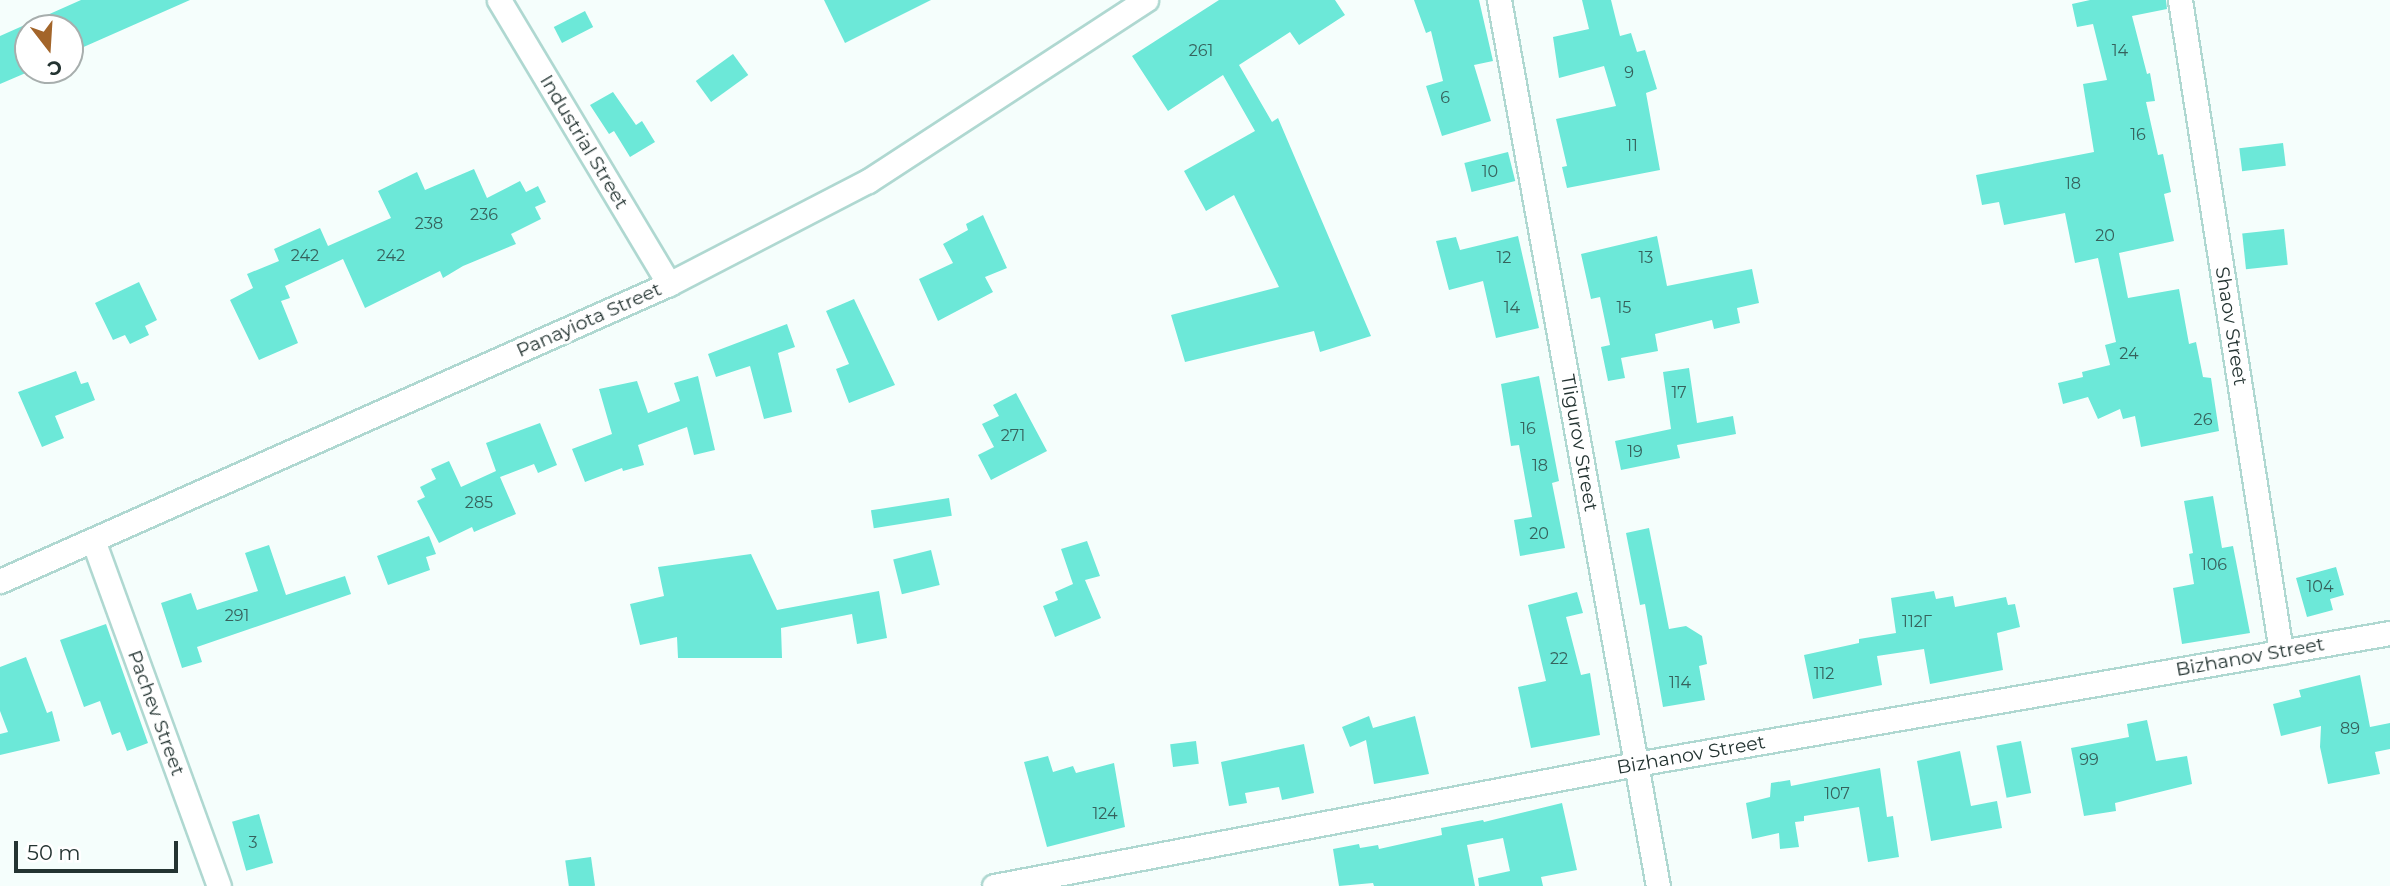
<!DOCTYPE html>
<meta charset="utf-8">
<style>
body{margin:0}
#map{position:relative;width:2390px;height:886px;overflow:hidden;background:#f5fefc;font-family:Montserrat,sans-serif}
div>[style]{position:absolute}
[style*='--x']{left:calc(var(--x)*1px);top:calc(var(--y)*1px);width:calc(var(--w)*1px);rotate:calc(var(--a)*1deg)}
.building>*{inset:0;background:#6ce8d8;transform-origin:0 0}
.roads{filter:drop-shadow(2px 0 #afd8d1) drop-shadow(-2px 0 #afd8d1) drop-shadow(0 2px #afd8d1) drop-shadow(0 -2px #afd8d1)}
.minor>*{height:23px;margin:-11.5px;padding:0 11.5px;transform-origin:11.5px;border-radius:11.5px;background:#fff}
span{translate:-50% -50%;white-space:nowrap;text-align:center;line-height:1.15;-webkit-text-stroke:6px #fff;paint-order:stroke}
.number-label{font-size:16px;color:#36615c}
.number-label span{-webkit-text-stroke-width:0}
.street-label{font-size:19px;color:#243432}
.north{position:absolute;left:14px;top:14px;width:70px;height:70px;box-sizing:border-box;background:#fff;border:2px solid #a7aead;border-radius:50%;rotate:163deg;font-size:19px;font-weight:700;line-height:28px;text-align:center;color:#243432}
.north::after{content:'';display:block;margin:auto;width:24px;height:32px;background:#a3652a;clip-path:polygon(50% 0,100% 100%,50% 72%,0 100%)}
.scale{position:absolute;left:14px;top:841px;width:164px;height:32px;box-sizing:border-box;border:4px solid #243432;border-top:0;padding-left:9px;font-size:21px;line-height:24px;white-space:nowrap;color:#243432;-webkit-text-stroke:5px #fff;paint-order:stroke}
</style>
<div id="map">
<div class="building">
<div style="clip-path:polygon(81px 0,190px 0,70px 53px,70px 28px,28px 28px,28px 72px,0 84px,0 36px)"></div>
<div style="clip-path:polygon(824px 0,931px 0,845px 43px)"></div>
<div style="clip-path:polygon(1219px 0,1335px 0,1345px 15px,1299px 45px,1290px 32px,1239px 65px,1272px 122px,1278px 118px,1371px 336px,1320px 352px,1314px 331px,1185px 362px,1171px 315px,1279px 287px,1234px 195px,1206px 211px,1184px 171px,1255px 131px,1223px 75px,1168px 111px,1132px 56px)"></div>
<div style="clip-path:polygon(1414px 0,1479px 0,1493px 61px,1474px 65px,1491px 121px,1442px 136px,1426px 86px,1443px 81px,1431px 31px,1426px 33px)"></div>
<div style="clip-path:polygon(1582px 0,1611px 0,1620px 36px,1631px 33px,1637px 52px,1645px 50px,1657px 89px,1646px 93px,1660px 170px,1567px 188px,1562px 167px,1567px 166px,1556px 119px,1616px 106px,1604px 66px,1559px 78px,1553px 37px,1589px 29px)"></div>
<div style="clip-path:polygon(2090px 0,2166px 0,2167px 9px,2132px 16px,2147px 74px,2150px 73px,2155px 101px,2146px 102px,2158px 155px,2163px 154px,2171px 192px,2164px 194px,2174px 241px,2119px 253px,2128px 298px,2179px 289px,2189px 344px,2196px 342px,2203px 377px,2211px 378px,2219px 431px,2141px 447px,2135px 416px,2123px 419px,2120px 409px,2098px 419px,2088px 397px,2063px 404px,2058px 383px,2083px 377px,2082px 372px,2110px 365px,2105px 345px,2116px 342px,2098px 258px,2075px 263px,2065px 213px,2004px 225px,1999px 202px,1982px 205px,1976px 175px,2094px 152px,2083px 84px,2107px 80px,2093px 24px,2077px 27px,2072px 4px)"></div>
<div style="left:585px;top:11px;width:18px;height:35px;rotate:63deg"></div>
<div style="left:733px;top:54px;width:26px;height:46px;rotate:54deg"></div>
<div style="clip-path:polygon(613px 92px,636px 125px,642px 121px,655px 142px,630px 157px,614px 131px,609px 134px,590px 105px)"></div>
<div style="left:2283px;top:143px;width:23px;height:44px;rotate:83deg"></div>
<div style="left:1508px;top:152px;width:30px;height:45px;rotate:76deg"></div>
<div style="clip-path:polygon(474px 169px,487px 198px,520px 181px,526px 192px,538px 186px,546px 202px,535px 207px,541px 219px,511px 234px,516px 244px,463px 266px,443px 278px,440px 271px,365px 308px,343px 259px,285px 286px,290px 298px,281px 301px,298px 343px,259px 360px,230px 300px,253px 288px,247px 274px,279px 261px,274px 249px,320px 228px,328px 246px,391px 218px,378px 191px,417px 172px,425px 190px)"></div>
<div style="clip-path:polygon(983px 215px,1007px 268px,985px 277px,993px 292px,938px 321px,919px 279px,953px 263px,943px 244px,968px 230px,966px 224px)"></div>
<div style="left:2284px;top:229px;width:36px;height:42px;rotate:84deg"></div>
<div style="clip-path:polygon(1518px 236px,1539px 328px,1496px 338px,1483px 281px,1449px 290px,1436px 241px,1456px 237px,1460px 250px)"></div>
<div style="clip-path:polygon(1657px 236px,1667px 286px,1752px 269px,1759px 303px,1737px 308px,1740px 323px,1714px 329px,1712px 320px,1655px 334px,1658px 351px,1621px 358px,1625px 378px,1608px 381px,1601px 347px,1610px 345px,1600px 297px,1591px 299px,1581px 254px)"></div>
<div style="clip-path:polygon(139px 282px,157px 320px,145px 326px,149px 335px,130px 344px,125px 335px,113px 340px,95px 303px)"></div>
<div style="clip-path:polygon(854px 299px,895px 385px,849px 403px,836px 369px,849px 364px,826px 311px)"></div>
<div style="clip-path:polygon(787px 324px,795px 347px,778px 353px,792px 412px,764px 419px,750px 366px,716px 377px,708px 354px)"></div>
<div style="clip-path:polygon(1689px 368px,1697px 423px,1733px 416px,1736px 434px,1677px 445px,1680px 458px,1621px 470px,1615px 441px,1671px 429px,1663px 372px)"></div>
<div style="clip-path:polygon(76px 371px,81px 384px,88px 382px,95px 400px,55px 416px,64px 438px,42px 447px,18px 392px)"></div>
<div style="clip-path:polygon(698px 376px,715px 450px,694px 455px,687px 427px,638px 445px,644px 465px,623px 471px,622px 468px,585px 482px,572px 449px,612px 434px,599px 389px,637px 381px,648px 413px,680px 401px,674px 383px)"></div>
<div style="clip-path:polygon(1539px 376px,1559px 481px,1552px 483px,1565px 548px,1520px 556px,1514px 520px,1532px 517px,1519px 445px,1511px 446px,1501px 384px)"></div>
<div style="clip-path:polygon(1016px 393px,1047px 451px,991px 480px,978px 455px,994px 447px,982px 424px,999px 416px,993px 405px)"></div>
<div style="clip-path:polygon(540px 423px,557px 465px,538px 473px,534px 464px,500px 477px,516px 514px,474px 532px,472px 527px,439px 543px,417px 501px,425px 497px,420px 487px,436px 479px,431px 469px,449px 461px,461px 487px,496px 471px,486px 443px)"></div>
<div style="clip-path:polygon(2213px 496px,2222px 548px,2233px 546px,2250px 633px,2182px 644px,2173px 588px,2194px 584px,2189px 554px,2193px 553px,2184px 501px)"></div>
<div style="left:949px;top:498px;width:18px;height:79px;rotate:81deg"></div>
<div style="clip-path:polygon(1649px 528px,1669px 629px,1686px 626px,1702px 636px,1707px 664px,1699px 666px,1705px 700px,1663px 707px,1645px 604px,1640px 605px,1626px 533px)"></div>
<div style="clip-path:polygon(429px 536px,436px 554px,426px 557px,430px 570px,388px 585px,377px 556px)"></div>
<div style="clip-path:polygon(1087px 541px,1100px 576px,1085px 580px,1101px 618px,1055px 637px,1043px 606px,1058px 600px,1055px 592px,1073px 584px,1061px 549px)"></div>
<div style="clip-path:polygon(269px 545px,286px 595px,345px 576px,351px 594px,197px 647px,202px 662px,182px 668px,161px 603px,191px 593px,197px 610px,258px 591px,245px 553px)"></div>
<div style="left:931px;top:550px;width:36px;height:39px;rotate:76deg"></div>
<div style="clip-path:polygon(751px 554px,777px 610px,879px 591px,887px 638px,857px 644px,852px 614px,781px 628px,782px 658px,678px 658px,677px 637px,640px 645px,630px 604px,664px 596px,658px 567px)"></div>
<div style="clip-path:polygon(2336px 567px,2344px 595px,2330px 599px,2333px 610px,2307px 617px,2296px 578px)"></div>
<div style="clip-path:polygon(1934px 591px,1936px 599px,1953px 596px,1955px 607px,2006px 597px,2008px 605px,2015px 604px,2020px 627px,1997px 633px,2003px 670px,1930px 684px,1924px 649px,1877px 656px,1882px 685px,1813px 699px,1804px 655px,1859px 643px,1859px 639px,1896px 633px,1891px 598px)"></div>
<div style="clip-path:polygon(1577px 592px,1583px 613px,1566px 617px,1581px 675px,1590px 673px,1600px 735px,1531px 748px,1518px 687px,1546px 681px,1528px 605px)"></div>
<div style="clip-path:polygon(106px 624px,148px 743px,127px 751px,120px 732px,112px 735px,100px 701px,84px 707px,60px 640px)"></div>
<div style="clip-path:polygon(26px 657px,47px 713px,52px 711px,60px 741px,0 755px,0 734px,8px 732px,0 711px,0 667px)"></div>
<div style="clip-path:polygon(2360px 675px,2370px 727px,2390px 723px,2390px 749px,2375px 752px,2380px 774px,2328px 784px,2320px 747px,2321px 726px,2281px 736px,2273px 704px,2301px 697px,2299px 690px)"></div>
<div style="clip-path:polygon(1369px 716px,1373px 728px,1415px 716px,1429px 774px,1374px 784px,1366px 740px,1350px 747px,1342px 727px)"></div>
<div style="clip-path:polygon(2147px 720px,2156px 761px,2187px 756px,2192px 784px,2115px 803px,2116px 811px,2084px 816px,2071px 748px,2129px 737px,2127px 724px)"></div>
<div style="left:1196px;top:741px;width:23px;height:26px;rotate:83deg"></div>
<div style="left:2021px;top:741px;width:53px;height:25px;rotate:79deg"></div>
<div style="clip-path:polygon(1304px 744px,1314px 793px,1282px 800px,1279px 787px,1245px 793px,1247px 803px,1229px 806px,1221px 762px)"></div>
<div style="clip-path:polygon(1960px 751px,1971px 806px,1997px 801px,2002px 828px,1931px 841px,1917px 761px)"></div>
<div style="clip-path:polygon(1048px 756px,1053px 772px,1073px 766px,1076px 773px,1114px 763px,1125px 827px,1047px 847px,1024px 762px)"></div>
<div style="clip-path:polygon(1880px 768px,1887px 817px,1893px 816px,1899px 857px,1868px 862px,1859px 807px,1804px 816px,1804px 821px,1795px 822px,1799px 847px,1780px 849px,1779px 833px,1752px 839px,1746px 803px,1770px 797px,1771px 783px,1790px 780px,1791px 786px)"></div>
<div style="clip-path:polygon(1562px 803px,1577px 870px,1541px 877px,1543px 886px,1479px 886px,1478px 878px,1510px 871px,1503px 838px,1467px 845px,1475px 886px,1374px 886px,1373px 883px,1339px 886px,1333px 849px,1359px 844px,1360px 848px,1378px 845px,1379px 849px,1442px 835px,1441px 828px,1483px 820px,1484px 822px)"></div>
<div style="left:259px;top:814px;width:51px;height:28px;rotate:74deg"></div>
<div style="left:591px;top:857px;width:29px;height:26px;rotate:82deg"></div>
</div>
<div class="roads">
<div class="minor">
<div style="--x:499;--y:0;--w:331;--a:59.1"></div>
<div style="--x:1499;--y:0;--w:900;--a:79.83"></div>
<div style="--x:2180;--y:0;--w:660;--a:81.19"></div>
<div style="--x:93;--y:540;--w:368;--a:70"></div>
<div style="--x:0;--y:581;--w:732;--a:-23.94"></div>
<div style="--x:669;--y:284;--w:224;--a:-27.4"></div>
<div style="--x:868;--y:181;--w:332;--a:-33.1"></div>
<div style="--x:994;--y:886;--w:653;--a:-10.76"></div>
<div style="--x:1636;--y:764;--w:765;--a:-9.86"></div>
</div>
</div>
<div class="number-label">
<span style="left:1201px;top:51px">261</span>
<span style="left:2120px;top:51px">14</span>
<span style="left:1629px;top:73px">9</span>
<span style="left:1445px;top:98px">6</span>
<span style="left:2138px;top:135px">16</span>
<span style="left:1632px;top:146px">11</span>
<span style="left:1490px;top:172px">10</span>
<span style="left:2073px;top:184px">18</span>
<span style="left:484px;top:215px">236</span>
<span style="left:429px;top:224px">238</span>
<span style="left:2105px;top:236px">20</span>
<span style="left:305px;top:256px">242</span>
<span style="left:391px;top:256px">242</span>
<span style="left:1504px;top:258px">12</span>
<span style="left:1646px;top:258px">13</span>
<span style="left:1512px;top:308px">14</span>
<span style="left:1624px;top:308px">15</span>
<span style="left:2129px;top:354px">24</span>
<span style="left:1679px;top:393px">17</span>
<span style="left:2203px;top:420px">26</span>
<span style="left:1528px;top:429px">16</span>
<span style="left:1013px;top:436px">271</span>
<span style="left:1635px;top:452px">19</span>
<span style="left:1540px;top:466px">18</span>
<span style="left:479px;top:503px">285</span>
<span style="left:1539px;top:534px">20</span>
<span style="left:2214px;top:565px">106</span>
<span style="left:2320px;top:587px">104</span>
<span style="left:237px;top:616px">291</span>
<span style="left:1917px;top:622px">112Г</span>
<span style="left:1559px;top:659px">22</span>
<span style="left:1824px;top:674px">112</span>
<span style="left:1680px;top:683px">114</span>
<span style="left:2350px;top:729px">89</span>
<span style="left:2089px;top:760px">99</span>
<span style="left:1837px;top:794px">107</span>
<span style="left:1105px;top:814px">124</span>
<span style="left:253px;top:843px">3</span>
</div>
<div class="street-label">
<span style="left:584px;top:142px;rotate:59deg">Industrial Street</span>
<span style="left:589px;top:320px;rotate:-24deg">Panayiota Street</span>
<span style="left:2231px;top:326px;rotate:81deg">Shaov Street</span>
<span style="left:1579px;top:443px;rotate:80deg">Tligurov Street</span>
<span style="left:2250px;top:657px;rotate:-10deg">Bizhanov Street</span>
<span style="left:156px;top:713px;rotate:70deg">Pachev Street</span>
<span style="left:1691px;top:755px;rotate:-10deg">Bizhanov Street</span>
</div>
<div class="north">С</div>
<div class="scale">50 m</div>
</div>
